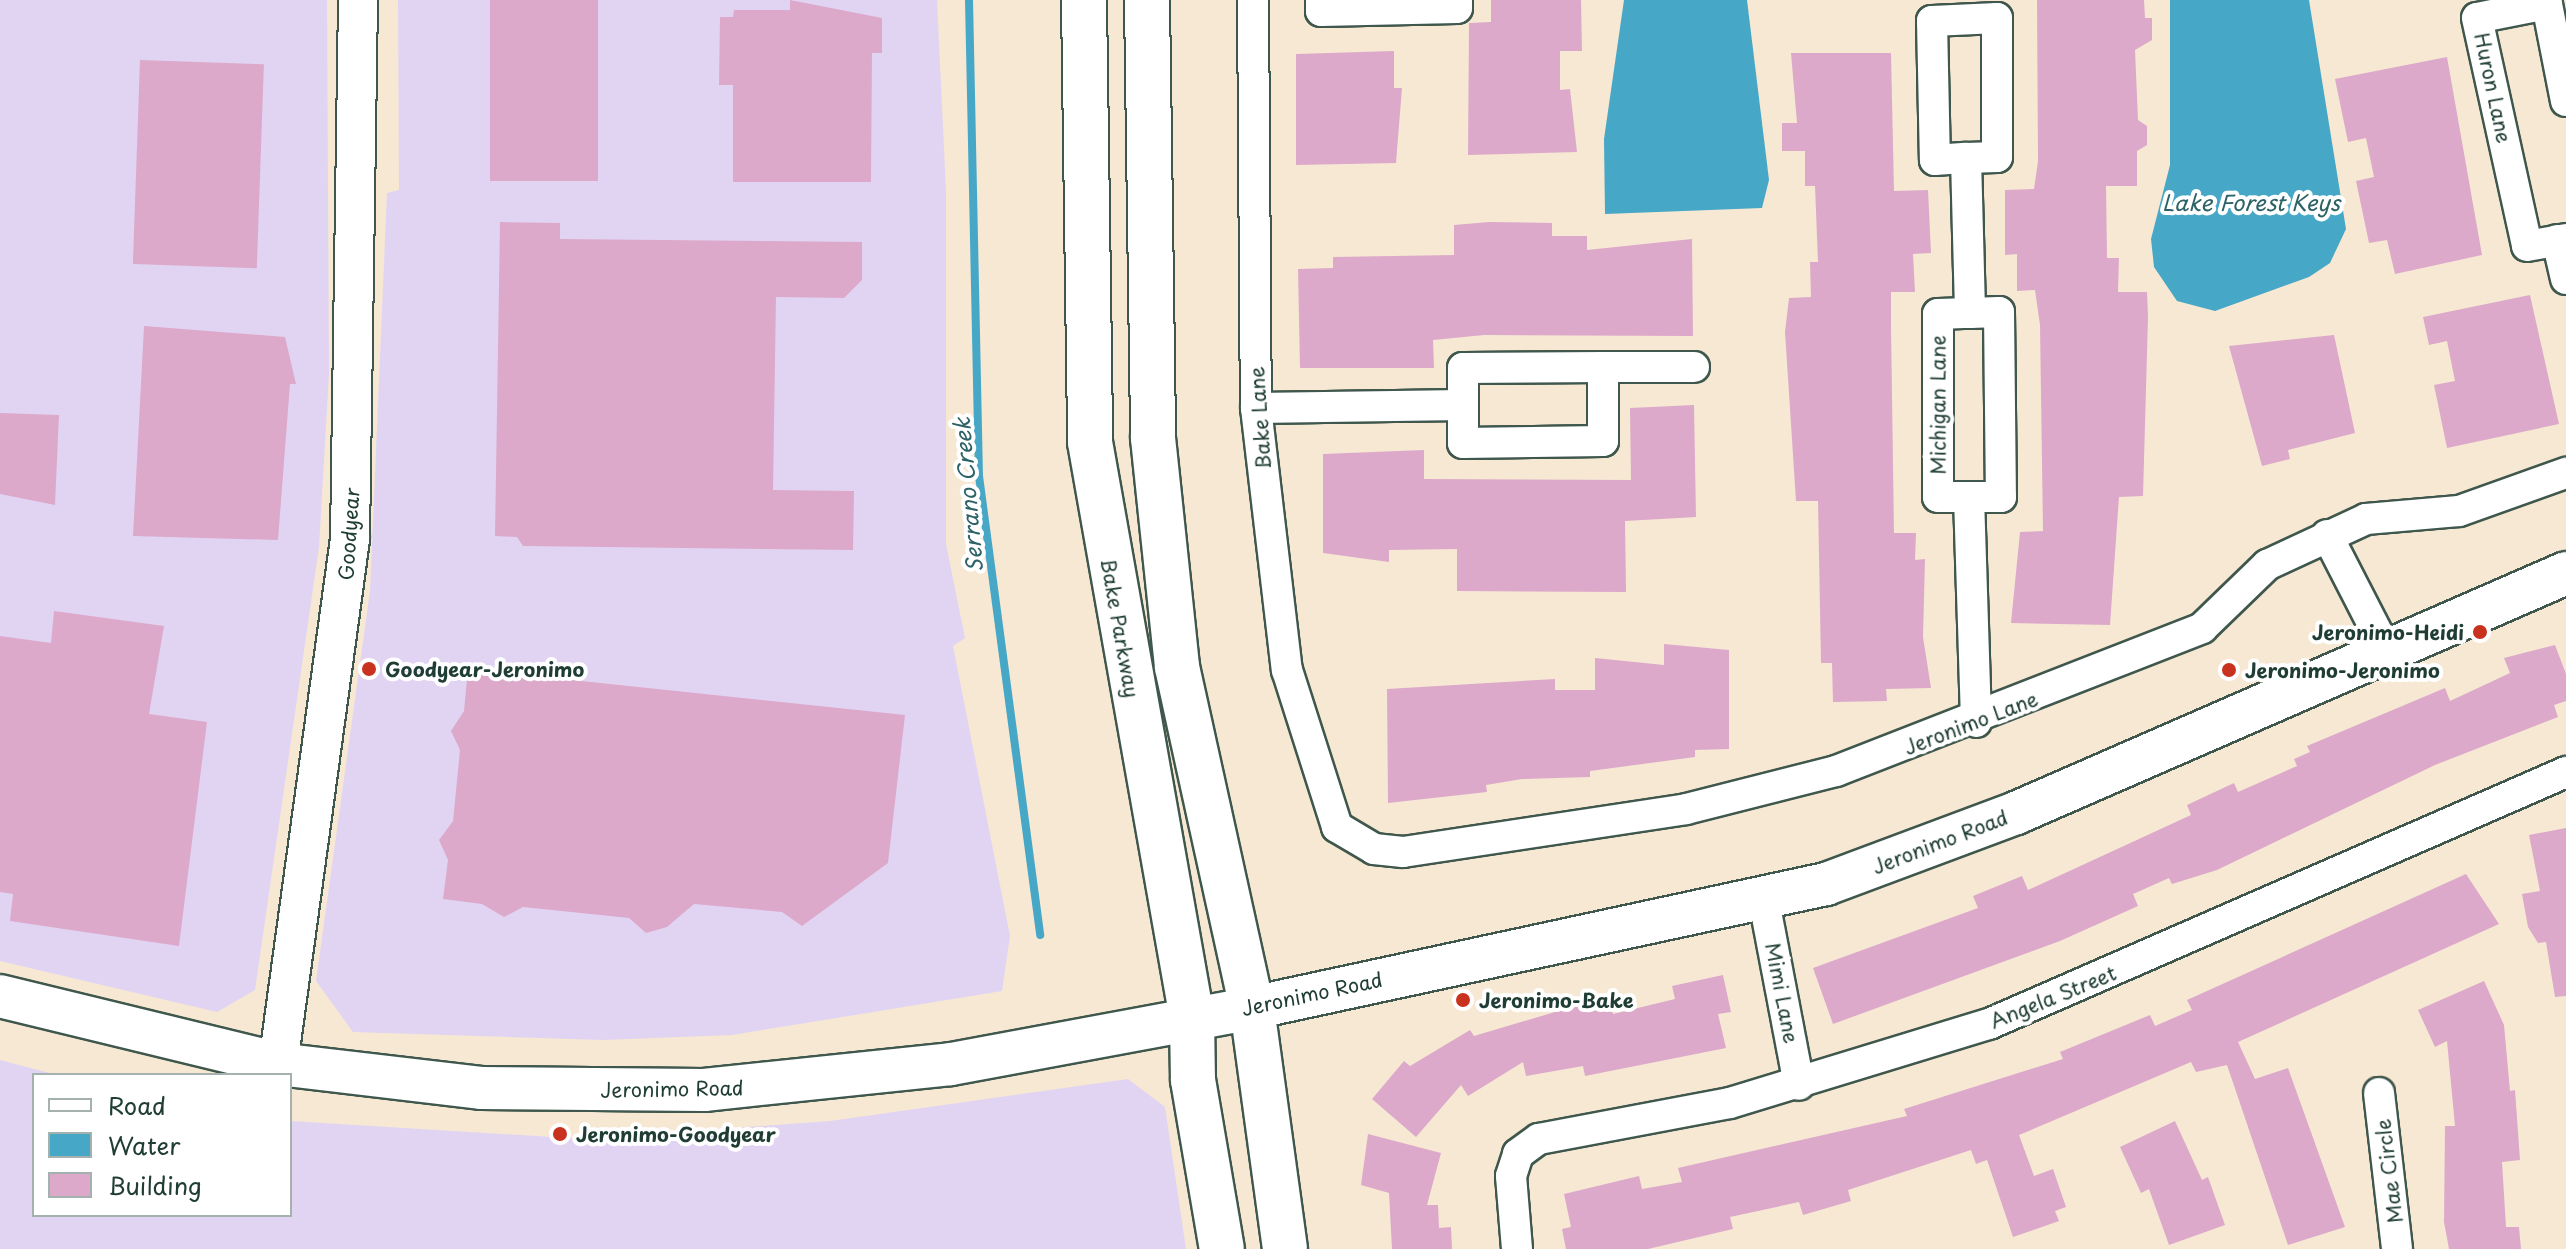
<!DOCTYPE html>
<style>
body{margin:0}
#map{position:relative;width:2566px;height:1249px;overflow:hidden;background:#f6e8d3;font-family:"Playpen Sans",sans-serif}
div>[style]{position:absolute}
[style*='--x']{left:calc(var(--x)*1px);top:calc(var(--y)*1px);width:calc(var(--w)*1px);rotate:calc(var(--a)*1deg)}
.built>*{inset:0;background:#e1d4f3}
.water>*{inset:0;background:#47a7c6}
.stream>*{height:8px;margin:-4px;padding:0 4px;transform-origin:4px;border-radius:4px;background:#47a7c6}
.building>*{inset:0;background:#dca9cb;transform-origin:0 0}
.roads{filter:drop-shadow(2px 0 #3f574c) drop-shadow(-2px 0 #3f574c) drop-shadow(0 2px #3f574c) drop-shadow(0 -2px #3f574c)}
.minor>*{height:30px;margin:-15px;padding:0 15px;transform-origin:15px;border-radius:15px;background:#fff}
.tertiary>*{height:38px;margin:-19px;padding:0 19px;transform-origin:19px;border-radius:19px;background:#fff}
.secondary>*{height:42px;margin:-21px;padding:0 21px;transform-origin:21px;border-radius:21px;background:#fff}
.primary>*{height:44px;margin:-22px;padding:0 22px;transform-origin:22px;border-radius:22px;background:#fff}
.dots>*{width:22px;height:22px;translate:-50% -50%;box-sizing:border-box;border:4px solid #fff;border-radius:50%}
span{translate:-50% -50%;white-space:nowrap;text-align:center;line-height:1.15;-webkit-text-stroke:8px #fff;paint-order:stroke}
.street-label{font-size:20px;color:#1f3d34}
.poi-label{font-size:20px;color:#1f3d34;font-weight:700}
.right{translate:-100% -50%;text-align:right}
.left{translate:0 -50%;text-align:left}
.water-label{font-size:22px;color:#2d6267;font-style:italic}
.legend{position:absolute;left:32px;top:1073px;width:260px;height:144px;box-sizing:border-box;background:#fff;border:2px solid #a5b1ae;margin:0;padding:10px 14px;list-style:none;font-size:24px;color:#1f3d34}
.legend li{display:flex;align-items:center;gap:16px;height:40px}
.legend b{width:40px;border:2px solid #a5b1ae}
</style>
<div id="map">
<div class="built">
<div style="clip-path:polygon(0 0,327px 0,329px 374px,319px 547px,255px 990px,217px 1012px,0 961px)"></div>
<div style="clip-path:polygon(398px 0,937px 0,946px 191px,946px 544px,965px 638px,953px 646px,1010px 936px,1002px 991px,732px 1035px,603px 1040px,353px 1032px,316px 981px,370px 591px,387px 193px,399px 190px)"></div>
<div style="clip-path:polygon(0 1060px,57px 1075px,34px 1075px,34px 1215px,290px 1215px,290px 1121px,586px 1139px,830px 1121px,1128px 1079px,1165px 1107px,1186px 1249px,0 1249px)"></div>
</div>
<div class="water">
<div style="clip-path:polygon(1624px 0,1747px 0,1769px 180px,1762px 208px,1605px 214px,1604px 139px)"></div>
<div style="clip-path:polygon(2170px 0,2309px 0,2346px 229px,2330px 263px,2309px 277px,2215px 311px,2177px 301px,2154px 267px,2151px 239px,2170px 165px)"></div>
</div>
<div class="stream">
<div style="--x:969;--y:0;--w:476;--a:88.8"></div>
<div style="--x:979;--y:476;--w:463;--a:82.4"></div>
</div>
<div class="building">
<div style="left:490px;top:0;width:108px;height:181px"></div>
<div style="clip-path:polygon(790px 0,882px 18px,882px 53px,872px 53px,871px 182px,733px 182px,733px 85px,719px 85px,720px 17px,733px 17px,734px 10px,790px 10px)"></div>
<div style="clip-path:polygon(1491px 0,1581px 0,1582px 51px,1560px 51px,1560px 90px,1570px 89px,1577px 152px,1468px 155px,1469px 23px,1491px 22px)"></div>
<div style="clip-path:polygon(2037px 0,2144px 0,2145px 18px,2152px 18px,2152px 40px,2135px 50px,2138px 120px,2147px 126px,2147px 145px,2137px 151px,2137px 186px,2106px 186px,2107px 258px,2119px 258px,2118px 292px,2147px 292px,2148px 317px,2143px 496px,2119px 497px,2110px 625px,2011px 623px,2020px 532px,2043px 531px,2040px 325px,2035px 290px,2017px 291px,2017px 254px,2005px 255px,2005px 190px,2034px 189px,2038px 161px)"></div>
<div style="clip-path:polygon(1394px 51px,1394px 88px,1402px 88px,1396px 163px,1296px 165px,1296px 54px)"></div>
<div style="clip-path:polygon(1791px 53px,1891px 53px,1894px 191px,1928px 190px,1931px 253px,1913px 254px,1915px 292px,1891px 292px,1891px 325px,1894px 533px,1916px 533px,1915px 560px,1925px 559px,1923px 637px,1931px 688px,1886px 689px,1887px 701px,1833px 702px,1832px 663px,1821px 663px,1818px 501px,1796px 501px,1785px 332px,1789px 298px,1811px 297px,1810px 262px,1818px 262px,1815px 186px,1805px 186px,1805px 151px,1782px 151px,1782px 123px,1797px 123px)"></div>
<div style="clip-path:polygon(2447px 57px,2482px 255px,2395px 274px,2387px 240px,2369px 243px,2356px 181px,2374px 177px,2366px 138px,2348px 142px,2335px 79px)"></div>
<div style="left:140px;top:60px;width:124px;height:204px;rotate:2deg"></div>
<div style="clip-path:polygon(500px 222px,560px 223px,560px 239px,862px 242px,862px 280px,844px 298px,776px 297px,773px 490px,854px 491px,853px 550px,523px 546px,517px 537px,495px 536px)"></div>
<div style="clip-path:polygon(1489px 222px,1552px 223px,1552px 236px,1587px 236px,1587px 250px,1692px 239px,1693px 336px,1484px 335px,1433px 340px,1434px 368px,1300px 368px,1298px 269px,1333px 268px,1333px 257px,1454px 255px,1454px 225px)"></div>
<div style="clip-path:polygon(2530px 295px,2559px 424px,2447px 448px,2434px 385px,2455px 381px,2447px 341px,2429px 345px,2423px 317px)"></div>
<div style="clip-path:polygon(144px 326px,285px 337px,296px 384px,290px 384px,278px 540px,133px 536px)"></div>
<div style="clip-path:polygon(2334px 335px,2355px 433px,2288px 450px,2290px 459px,2262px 466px,2229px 346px)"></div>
<div style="clip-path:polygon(1694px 405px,1696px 517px,1625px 521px,1626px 592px,1457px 591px,1457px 549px,1389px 550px,1389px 562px,1323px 553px,1323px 454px,1424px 450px,1424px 479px,1631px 480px,1630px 408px)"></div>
<div style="clip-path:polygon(0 413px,59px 415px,55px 505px,0 494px)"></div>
<div style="clip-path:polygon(54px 611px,164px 626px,149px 714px,207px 722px,179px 946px,10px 921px,13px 894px,0 892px,0 636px,51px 643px)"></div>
<div style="clip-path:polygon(1664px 644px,1729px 650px,1729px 749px,1695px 750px,1695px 757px,1590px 771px,1590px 777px,1522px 779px,1486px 785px,1487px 792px,1388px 803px,1387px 689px,1555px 679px,1555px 690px,1595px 690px,1595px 658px,1664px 665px)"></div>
<div style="clip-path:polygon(2555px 645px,2566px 674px,2566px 701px,2554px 705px,2558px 717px,2435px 765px,2217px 870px,2172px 884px,2169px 878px,2133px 894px,2138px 906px,2060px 941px,1833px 1024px,1813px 968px,1978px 908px,1973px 896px,2022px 876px,2028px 890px,2191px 815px,2187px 805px,2234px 783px,2238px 792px,2297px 766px,2294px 759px,2310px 752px,2307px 746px,2445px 688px,2450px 701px,2510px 673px,2504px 658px)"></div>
<div style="clip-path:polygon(468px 669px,905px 715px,888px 863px,802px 926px,782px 912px,694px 904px,667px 927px,646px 933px,629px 918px,523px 907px,504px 917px,482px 904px,443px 899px,448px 860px,439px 840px,453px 821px,460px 750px,451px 731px,464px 711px)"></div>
<div style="clip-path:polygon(2566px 828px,2566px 996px,2555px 997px,2546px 942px,2538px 943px,2528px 927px,2522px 894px,2540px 891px,2529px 835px)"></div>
<div style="clip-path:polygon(2466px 874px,2499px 924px,2238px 1042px,2255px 1079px,2288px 1068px,2345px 1227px,2288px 1245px,2227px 1065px,2196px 1072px,2191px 1062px,2019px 1135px,2034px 1176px,2053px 1169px,2066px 1207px,2055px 1211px,2059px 1221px,2013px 1237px,1987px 1160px,1976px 1164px,1971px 1150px,1848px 1190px,1851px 1201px,1803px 1215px,1799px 1202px,1730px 1217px,1733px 1229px,1648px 1249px,1566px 1249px,1562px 1229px,1571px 1227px,1564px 1194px,1639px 1176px,1642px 1189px,1682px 1182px,1678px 1168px,1907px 1116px,1904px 1109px,2063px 1059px,2060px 1052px,2150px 1015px,2155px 1026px,2192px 1010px,2187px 1000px)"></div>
<div style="clip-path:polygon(1723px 975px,1731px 1012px,1718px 1014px,1726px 1048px,1585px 1076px,1583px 1066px,1526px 1076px,1523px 1062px,1468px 1096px,1461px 1085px,1416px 1137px,1372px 1099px,1404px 1061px,1410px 1066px,1470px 1030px,1474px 1036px,1609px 996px,1613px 1014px,1675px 999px,1672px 986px)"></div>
<div style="clip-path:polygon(2484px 981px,2504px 1025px,2510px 1091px,2515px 1090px,2520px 1160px,2502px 1162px,2506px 1227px,2519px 1227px,2521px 1249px,2449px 1249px,2444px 1222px,2445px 1126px,2455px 1126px,2447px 1041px,2435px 1047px,2418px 1010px)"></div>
<div style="clip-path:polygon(2175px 1121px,2202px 1180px,2208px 1177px,2225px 1225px,2169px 1245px,2149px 1189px,2141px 1193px,2120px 1147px)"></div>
<div style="clip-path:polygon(1368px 1134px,1441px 1153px,1427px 1205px,1438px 1205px,1439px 1228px,1451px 1227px,1452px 1249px,1392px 1249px,1389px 1193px,1361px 1185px)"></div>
</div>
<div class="roads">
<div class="minor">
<div style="--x:1253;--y:0;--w:408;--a:89.6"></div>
<div style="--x:1256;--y:408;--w:264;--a:83.3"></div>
<div style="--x:1287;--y:670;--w:165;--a:72.3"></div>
<div style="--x:1337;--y:827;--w:43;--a:30.7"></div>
<div style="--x:1374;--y:849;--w:29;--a:6"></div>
<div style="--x:1403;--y:852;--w:286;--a:-8.6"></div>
<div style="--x:1686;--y:809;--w:155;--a:-14.2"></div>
<div style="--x:1836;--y:771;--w:393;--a:-21.3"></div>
<div style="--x:2202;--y:628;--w:91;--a:-44.1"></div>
<div style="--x:2267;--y:565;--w:109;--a:-24.9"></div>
<div style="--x:2366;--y:519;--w:93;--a:-4.9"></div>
<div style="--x:2459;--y:511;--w:114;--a:-19.6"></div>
<div style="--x:1321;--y:0;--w:11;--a:90"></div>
<div style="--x:1321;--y:11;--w:136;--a:-1.3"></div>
<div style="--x:1457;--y:8;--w:8;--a:-90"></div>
<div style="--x:2566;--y:101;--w:99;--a:-101.1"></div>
<div style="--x:2547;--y:4;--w:71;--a:168.7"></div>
<div style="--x:2477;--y:18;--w:233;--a:77.6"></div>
<div style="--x:2527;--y:246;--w:40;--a:-10"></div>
<div style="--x:1966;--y:158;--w:31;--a:-2"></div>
<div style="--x:1997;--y:157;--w:139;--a:-90"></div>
<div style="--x:1997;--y:18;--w:65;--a:177.4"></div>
<div style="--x:1932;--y:21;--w:139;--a:88.8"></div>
<div style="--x:1935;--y:160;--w:31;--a:-4"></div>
<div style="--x:1966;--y:158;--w:155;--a:88.5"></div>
<div style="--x:1970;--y:313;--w:29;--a:-2"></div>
<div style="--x:1999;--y:312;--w:185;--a:89.4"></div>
<div style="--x:2001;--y:497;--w:32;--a:180"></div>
<div style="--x:1969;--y:497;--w:225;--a:88.2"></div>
<div style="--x:2557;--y:240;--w:40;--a:77"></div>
<div style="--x:1603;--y:367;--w:91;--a:0"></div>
<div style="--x:1256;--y:408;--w:207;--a:-0.8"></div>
<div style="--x:1463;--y:405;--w:38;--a:90"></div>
<div style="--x:1463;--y:443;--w:140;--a:-0.8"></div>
<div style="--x:1603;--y:441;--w:74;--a:-90"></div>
<div style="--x:1603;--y:367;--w:140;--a:179.6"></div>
<div style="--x:1463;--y:368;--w:37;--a:90"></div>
<div style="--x:1969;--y:497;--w:31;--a:180"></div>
<div style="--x:1938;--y:497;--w:183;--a:-90"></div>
<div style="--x:1938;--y:314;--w:32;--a:-2"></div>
<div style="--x:2327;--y:535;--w:127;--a:62.8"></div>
<div style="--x:1764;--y:901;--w:187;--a:79.2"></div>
<div style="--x:2379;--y:1093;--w:157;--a:83.4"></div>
<div style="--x:1517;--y:1249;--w:73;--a:-94.7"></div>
<div style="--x:1511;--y:1176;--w:23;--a:-72"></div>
<div style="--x:1518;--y:1154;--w:26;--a:-36"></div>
<div style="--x:1539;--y:1139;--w:194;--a:-10.7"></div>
<div style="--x:1730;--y:1103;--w:271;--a:-17"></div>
<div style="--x:1989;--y:1024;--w:630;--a:-23.59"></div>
</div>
<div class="tertiary">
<div style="--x:278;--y:1064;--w:530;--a:-82.19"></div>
<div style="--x:350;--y:539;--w:539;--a:-89.15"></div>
</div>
<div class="secondary">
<div style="--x:0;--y:996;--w:286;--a:13.7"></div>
<div style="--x:278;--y:1064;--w:204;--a:6.7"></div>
<div style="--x:481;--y:1088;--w:223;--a:0.5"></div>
<div style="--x:704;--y:1090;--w:248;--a:-6"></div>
<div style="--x:951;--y:1064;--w:306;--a:-10.5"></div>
<div style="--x:1252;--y:1008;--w:587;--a:-12.19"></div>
<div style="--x:1826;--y:884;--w:203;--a:-20.5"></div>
<div style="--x:2016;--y:813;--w:600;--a:-23.57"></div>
</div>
<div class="primary">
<div style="--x:1084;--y:0;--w:442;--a:89.2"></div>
<div style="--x:1090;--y:442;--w:585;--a:79.96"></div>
<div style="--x:1192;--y:1018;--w:62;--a:89.1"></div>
<div style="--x:1193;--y:1080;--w:171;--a:80.3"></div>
<div style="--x:1147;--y:0;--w:438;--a:89.2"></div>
<div style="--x:1153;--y:438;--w:230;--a:84"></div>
<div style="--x:1177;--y:667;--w:349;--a:77.6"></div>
<div style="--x:1252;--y:1008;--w:243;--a:82.2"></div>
</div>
</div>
<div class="dots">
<div style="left:2480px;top:632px;background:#c8321e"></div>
<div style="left:369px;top:669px;background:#c8321e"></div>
<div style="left:2229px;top:670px;background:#c8321e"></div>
<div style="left:1463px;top:1000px;background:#c8321e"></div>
<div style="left:560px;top:1134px;background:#c8321e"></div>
</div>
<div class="street-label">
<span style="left:2493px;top:88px;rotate:78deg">Huron Lane</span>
<span style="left:1938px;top:405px;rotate:-90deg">Michigan Lane</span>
<span style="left:1260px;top:418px;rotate:-94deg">Bake Lane</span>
<span style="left:349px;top:534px;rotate:-86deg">Goodyear</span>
<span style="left:1120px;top:628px;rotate:80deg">Bake Parkway</span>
<span style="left:1971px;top:723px;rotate:-21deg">Jeronimo Lane</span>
<span style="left:1940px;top:842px;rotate:-21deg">Jeronimo Road</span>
<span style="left:1782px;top:993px;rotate:79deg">Mimi Lane</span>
<span style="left:1312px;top:994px;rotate:-12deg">Jeronimo Road</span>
<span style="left:2053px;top:997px;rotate:-22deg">Angela Street</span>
<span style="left:672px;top:1089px;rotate:-1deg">Jeronimo Road</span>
<span style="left:2389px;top:1171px;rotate:-97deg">Mae Circle</span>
</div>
<div class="poi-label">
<span class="right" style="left:2464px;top:632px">Jeronimo-Heidi</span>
<span class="left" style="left:385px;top:669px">Goodyear-Jeronimo</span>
<span class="left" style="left:2245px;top:670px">Jeronimo-Jeronimo</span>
<span class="left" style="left:1479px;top:1000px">Jeronimo-Bake</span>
<span class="left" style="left:576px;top:1134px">Jeronimo-Goodyear</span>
</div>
<div class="water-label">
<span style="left:2251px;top:202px">Lake Forest Keys</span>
<span style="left:967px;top:495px;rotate:-95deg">Serrano Creek</span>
</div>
<ul class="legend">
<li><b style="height:10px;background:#fff"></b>Road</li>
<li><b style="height:22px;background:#47a7c6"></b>Water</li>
<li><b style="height:22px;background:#dca9cb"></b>Building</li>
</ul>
</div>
